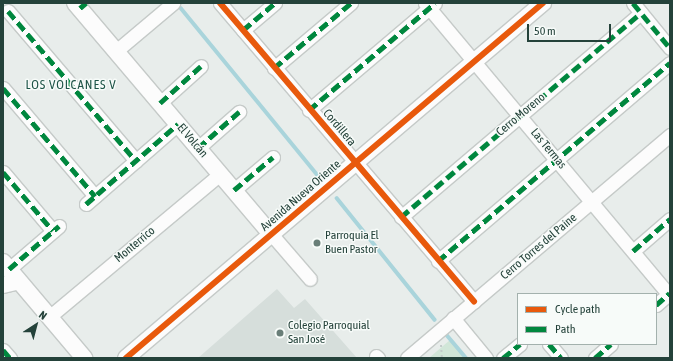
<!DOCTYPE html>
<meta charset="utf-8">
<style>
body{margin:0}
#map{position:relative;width:673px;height:361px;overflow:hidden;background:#e8edeb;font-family:"Asap Condensed",sans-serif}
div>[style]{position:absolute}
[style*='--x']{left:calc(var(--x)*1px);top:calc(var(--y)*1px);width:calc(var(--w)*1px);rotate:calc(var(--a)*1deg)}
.built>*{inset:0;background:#d6dedb}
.green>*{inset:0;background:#d1e6d8}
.stream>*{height:3.5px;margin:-1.75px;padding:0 1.75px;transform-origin:1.75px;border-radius:1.75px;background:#a9d4db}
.path>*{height:2px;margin-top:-1px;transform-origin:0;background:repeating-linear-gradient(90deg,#c3ccca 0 2px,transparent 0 5px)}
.roads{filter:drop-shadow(1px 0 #c5cac8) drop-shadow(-1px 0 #c5cac8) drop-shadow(0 1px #c5cac8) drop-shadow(0 -1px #c5cac8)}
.minor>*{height:13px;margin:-6.5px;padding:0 6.5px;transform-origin:6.5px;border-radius:6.5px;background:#fcfcfc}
.tertiary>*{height:16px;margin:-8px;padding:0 8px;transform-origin:8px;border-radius:8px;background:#fcfcfc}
.quiet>*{height:5px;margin-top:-2.5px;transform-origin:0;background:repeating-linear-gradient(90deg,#00873e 0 10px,transparent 0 15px)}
.cycleway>*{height:6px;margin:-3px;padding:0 3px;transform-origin:3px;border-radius:3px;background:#e8590c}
.dots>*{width:11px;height:11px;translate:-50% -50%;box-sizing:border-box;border:2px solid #f7fbf9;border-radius:50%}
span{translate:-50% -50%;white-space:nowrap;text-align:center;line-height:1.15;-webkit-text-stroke:3px #f7fbf9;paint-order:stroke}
.street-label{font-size:12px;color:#24423a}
.poi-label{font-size:12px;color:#24423a}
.left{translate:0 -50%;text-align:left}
.neighbourhood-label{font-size:13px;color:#1f5548;letter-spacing:1px}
.frame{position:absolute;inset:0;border:4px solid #24423a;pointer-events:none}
.legend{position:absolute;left:517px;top:293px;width:140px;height:52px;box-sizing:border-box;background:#f7fbf9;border:1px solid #a3b1ad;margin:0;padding:5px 7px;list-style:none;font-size:12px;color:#24423a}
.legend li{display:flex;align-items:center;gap:8px;height:20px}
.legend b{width:20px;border:1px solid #a3b1ad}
.north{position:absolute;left:16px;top:305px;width:40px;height:40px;-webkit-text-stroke:3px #f7fbf9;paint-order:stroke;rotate:36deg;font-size:11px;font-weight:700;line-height:16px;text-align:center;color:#24423a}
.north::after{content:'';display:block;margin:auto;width:14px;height:18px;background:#24423a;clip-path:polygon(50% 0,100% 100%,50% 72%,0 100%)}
.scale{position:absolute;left:527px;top:24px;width:84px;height:18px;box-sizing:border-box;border:2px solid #24423a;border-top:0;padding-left:5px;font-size:12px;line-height:14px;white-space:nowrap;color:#24423a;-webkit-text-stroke:3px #f7fbf9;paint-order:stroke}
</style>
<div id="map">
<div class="built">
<div style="clip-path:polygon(277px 289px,294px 308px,305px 299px,357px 358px,198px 358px)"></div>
</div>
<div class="green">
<div style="clip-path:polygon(450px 340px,465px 358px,429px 358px)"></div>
</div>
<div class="stream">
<div style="--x:181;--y:8;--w:215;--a:50.7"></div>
<div style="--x:337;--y:198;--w:156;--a:51.2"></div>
<div style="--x:447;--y:335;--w:30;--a:50"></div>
</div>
<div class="path">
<div style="--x:441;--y:345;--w:13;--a:86"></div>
</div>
<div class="roads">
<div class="minor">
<div style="--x:220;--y:3;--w:392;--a:49.6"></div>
<div style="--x:425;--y:3;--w:382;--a:50.1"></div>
<div style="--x:633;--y:3;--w:58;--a:50.6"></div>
<div style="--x:8;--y:11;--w:197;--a:49.5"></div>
<div style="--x:243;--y:30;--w:42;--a:-40.2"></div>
<div style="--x:116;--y:51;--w:75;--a:-40.1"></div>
<div style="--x:274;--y:68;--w:101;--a:-40.2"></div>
<div style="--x:3;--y:88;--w:142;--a:49.6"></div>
<div style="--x:160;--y:103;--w:55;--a:-42.1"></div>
<div style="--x:309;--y:110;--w:165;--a:-40.3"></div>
<div style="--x:198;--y:148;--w:55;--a:-41.3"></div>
<div style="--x:3;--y:172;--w:77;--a:49.7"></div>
<div style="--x:234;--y:190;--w:51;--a:-40.2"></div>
<div style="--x:86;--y:204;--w:122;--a:-41"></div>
<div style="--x:401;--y:217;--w:315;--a:-40.4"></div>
<div style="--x:272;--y:235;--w:58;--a:49.2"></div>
<div style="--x:633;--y:251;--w:49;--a:-40.9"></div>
<div style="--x:438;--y:261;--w:305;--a:-40.5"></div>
<div style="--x:9;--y:269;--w:66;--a:-40.7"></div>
<div style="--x:656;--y:305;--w:18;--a:-41"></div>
<div style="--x:49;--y:317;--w:223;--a:-39.9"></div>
<div style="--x:453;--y:318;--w:52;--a:50.5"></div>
<div style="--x:549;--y:344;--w:18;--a:49"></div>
<div style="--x:3;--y:350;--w:11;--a:49"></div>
<div style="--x:376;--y:356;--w:3;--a:45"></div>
<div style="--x:407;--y:358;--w:345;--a:-40.3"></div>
<div style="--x:503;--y:358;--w:22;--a:-39"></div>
<div style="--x:595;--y:358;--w:21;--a:-41"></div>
</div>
<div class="tertiary">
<div style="--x:75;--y:3;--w:304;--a:49.7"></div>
<div style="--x:3;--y:262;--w:126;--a:49.8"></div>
<div style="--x:3;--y:285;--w:16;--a:-14"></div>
<div style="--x:126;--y:358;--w:548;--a:-40.41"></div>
</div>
</div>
<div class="quiet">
<div style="--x:633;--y:3;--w:58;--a:50.6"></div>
<div style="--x:80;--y:8;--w:8;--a:-40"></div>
<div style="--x:8;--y:11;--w:197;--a:49.5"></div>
<div style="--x:243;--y:30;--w:42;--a:-40.2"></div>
<div style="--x:274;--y:68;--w:101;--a:-40.2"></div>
<div style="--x:3;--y:88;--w:142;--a:49.6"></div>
<div style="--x:160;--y:103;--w:55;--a:-42.1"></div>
<div style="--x:309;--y:110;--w:165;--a:-40.3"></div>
<div style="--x:198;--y:148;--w:55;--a:-41.3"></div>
<div style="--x:3;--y:172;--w:77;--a:49.7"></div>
<div style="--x:234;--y:190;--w:51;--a:-40.2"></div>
<div style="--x:86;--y:204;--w:122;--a:-41"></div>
<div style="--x:401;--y:217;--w:315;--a:-40.4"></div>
<div style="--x:633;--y:251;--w:49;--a:-40.9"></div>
<div style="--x:438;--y:261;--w:305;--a:-40.5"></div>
<div style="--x:9;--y:269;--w:66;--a:-40.7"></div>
<div style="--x:656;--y:305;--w:18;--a:-41"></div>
<div style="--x:549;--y:344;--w:18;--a:49"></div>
<div style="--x:3;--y:350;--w:11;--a:49"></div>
<div style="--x:503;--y:358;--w:22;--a:-39"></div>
<div style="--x:595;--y:358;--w:21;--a:-41"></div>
</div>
<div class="cycleway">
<div style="--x:220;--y:3;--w:392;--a:49.6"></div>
<div style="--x:126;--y:358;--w:548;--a:-40.41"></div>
</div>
<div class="dots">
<div style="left:317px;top:243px;background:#697e78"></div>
<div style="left:280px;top:333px;background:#697e78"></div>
</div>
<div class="street-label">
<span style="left:521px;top:115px;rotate:-40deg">Cerro Moreno</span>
<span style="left:339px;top:128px;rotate:50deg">Cordillera</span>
<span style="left:192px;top:141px;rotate:50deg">El Volcán</span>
<span style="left:548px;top:149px;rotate:50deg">Las Termas</span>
<span style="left:301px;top:196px;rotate:-41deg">Avenida Nueva Oriente</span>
<span style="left:135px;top:245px;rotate:-40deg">Monterrico</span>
<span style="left:539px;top:247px;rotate:-40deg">Cerro Torres del Paine</span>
</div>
<div class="poi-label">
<span class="left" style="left:325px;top:243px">Parroquia El<br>Buen Pastor</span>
<span class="left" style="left:288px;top:333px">Colegio Parroquial<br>San José</span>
</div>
<div class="neighbourhood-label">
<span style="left:71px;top:85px">LOS VOLCANES V</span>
</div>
<div class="frame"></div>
<ul class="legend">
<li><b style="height:5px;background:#e8590c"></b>Cycle path</li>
<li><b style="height:5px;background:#00873e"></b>Path</li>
</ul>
<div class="north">N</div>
<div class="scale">50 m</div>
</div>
